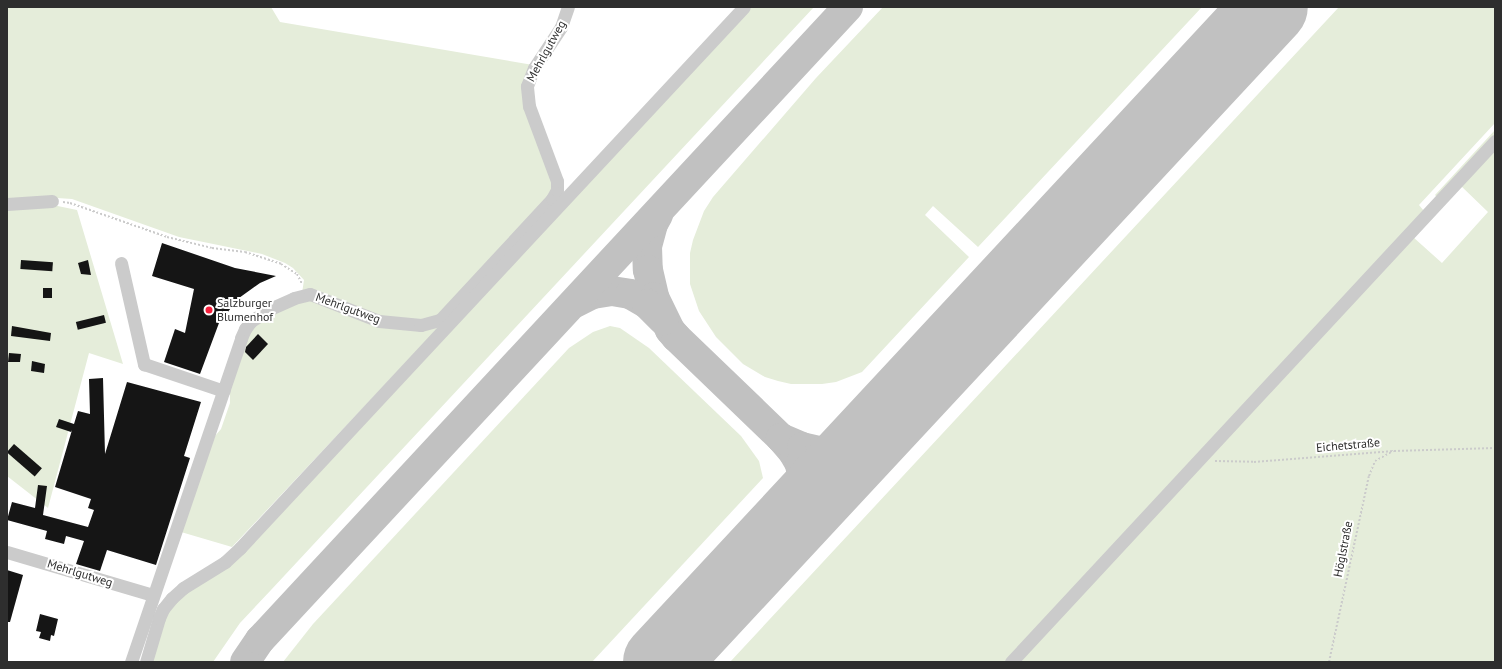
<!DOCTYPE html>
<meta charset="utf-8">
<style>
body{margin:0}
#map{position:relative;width:1502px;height:669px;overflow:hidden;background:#fff;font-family:"PT Sans",sans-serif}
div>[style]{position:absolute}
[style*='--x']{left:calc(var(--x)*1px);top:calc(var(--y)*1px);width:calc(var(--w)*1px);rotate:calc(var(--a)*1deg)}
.green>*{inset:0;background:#e5edda}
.taxiway>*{height:30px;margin:-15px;padding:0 15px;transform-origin:15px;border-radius:15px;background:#c1c1c1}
.runway>*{height:76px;margin:-38px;padding:0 38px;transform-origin:38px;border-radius:38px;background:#c1c1c1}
.building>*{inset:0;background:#151515;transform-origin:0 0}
.path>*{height:2px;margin-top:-1px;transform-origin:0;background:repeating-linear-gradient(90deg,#cbcbcb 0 2px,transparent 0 4px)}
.minor>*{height:13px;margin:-6.5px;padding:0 6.5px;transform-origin:6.5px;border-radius:6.5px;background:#cbcbcb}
.dots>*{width:11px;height:11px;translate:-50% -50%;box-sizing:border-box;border:2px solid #fff;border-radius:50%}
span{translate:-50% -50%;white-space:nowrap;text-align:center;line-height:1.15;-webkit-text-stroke:4px #fff;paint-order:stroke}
.street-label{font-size:12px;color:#2e2e2e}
.poi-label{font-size:12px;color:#2e2e2e}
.left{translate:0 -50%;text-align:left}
.frame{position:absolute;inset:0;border:8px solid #2e2e2e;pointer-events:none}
</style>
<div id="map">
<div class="green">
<div style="clip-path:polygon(7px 7px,271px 7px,280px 22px,533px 65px,526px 77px,550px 164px,553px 193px,441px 325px,232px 547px,181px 532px,215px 436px,221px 429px,230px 403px,230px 387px,248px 332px,256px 323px,301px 300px,304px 280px,293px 268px,285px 263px,262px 254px,179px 237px,72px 199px,57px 198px,7px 202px)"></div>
<div style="clip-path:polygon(748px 7px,814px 7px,271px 590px,240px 623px,213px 662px,149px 662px,163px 617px,178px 597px,228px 564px)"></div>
<div style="clip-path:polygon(883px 7px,1202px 7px,978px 247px,933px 206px,925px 215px,969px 257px,862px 372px,836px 382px,822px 384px,791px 384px,778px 381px,765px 377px,743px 364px,716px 337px,699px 311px,690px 284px,690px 253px,693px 240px,704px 211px,713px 197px,816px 78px)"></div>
<div style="clip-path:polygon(1339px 7px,1495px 7px,1495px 123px,1419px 205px,1424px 211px,1006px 662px,730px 662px)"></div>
<div style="clip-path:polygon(1495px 130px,1495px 137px,1438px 198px,1435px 195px)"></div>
<div style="clip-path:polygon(1495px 148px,1495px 662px,1019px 662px,1413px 237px,1442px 263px,1488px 212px,1460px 185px)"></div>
<div style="clip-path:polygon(48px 204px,77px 210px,123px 364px,89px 353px,48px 508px,7px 476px,7px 206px)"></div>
<div style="clip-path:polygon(610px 326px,620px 328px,649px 348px,741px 436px,759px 461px,763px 478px,592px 662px,283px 662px,313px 624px,569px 348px,593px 332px)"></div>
</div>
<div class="taxiway">
<div style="--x:658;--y:215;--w:10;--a:119"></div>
<div style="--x:653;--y:224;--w:24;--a:105"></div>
<div style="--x:647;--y:247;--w:23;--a:88"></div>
<div style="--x:648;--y:270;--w:28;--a:77"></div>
<div style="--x:654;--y:297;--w:37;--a:64"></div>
<div style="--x:670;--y:330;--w:9;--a:49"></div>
<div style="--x:676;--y:337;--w:146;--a:43.9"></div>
<div style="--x:781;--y:438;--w:18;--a:49"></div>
<div style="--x:793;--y:452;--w:14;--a:60"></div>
<div style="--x:800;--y:464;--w:19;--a:81"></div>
<div style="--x:803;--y:483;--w:32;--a:99"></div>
<div style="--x:575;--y:303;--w:20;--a:-27"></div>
<div style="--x:593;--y:294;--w:19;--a:-9"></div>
<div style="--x:612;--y:291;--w:18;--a:9"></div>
<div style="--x:630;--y:294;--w:20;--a:30"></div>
<div style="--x:647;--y:304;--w:23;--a:45"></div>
<div style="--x:781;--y:438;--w:23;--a:23"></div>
<div style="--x:802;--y:447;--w:18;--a:13"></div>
<div style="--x:820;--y:451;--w:19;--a:0"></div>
<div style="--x:839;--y:451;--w:19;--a:-18"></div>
<div style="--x:857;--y:445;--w:21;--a:-35"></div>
<div style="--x:245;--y:662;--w:27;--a:-56"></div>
<div style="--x:260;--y:640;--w:864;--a:-47.11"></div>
</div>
<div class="runway">
<div style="--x:661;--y:662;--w:894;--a:-47.08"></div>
</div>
<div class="building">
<div style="clip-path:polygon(162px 243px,235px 268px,276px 276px,260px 283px,239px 298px,219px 323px,200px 374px,164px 362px,175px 329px,185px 333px,194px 289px,152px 276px)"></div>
<div style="left:21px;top:260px;width:32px;height:9px;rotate:4deg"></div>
<div style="clip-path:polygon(88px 260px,91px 275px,81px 274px,78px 263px)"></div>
<div style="left:43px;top:288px;width:9px;height:10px"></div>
<div style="left:104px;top:315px;width:8px;height:29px;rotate:76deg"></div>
<div style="clip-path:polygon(12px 326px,51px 333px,50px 341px,11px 336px)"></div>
<div style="clip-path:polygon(258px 334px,268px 344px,253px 360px,245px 352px,246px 347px)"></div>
<div style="clip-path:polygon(9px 353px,21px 354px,20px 362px,8px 362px)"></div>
<div style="clip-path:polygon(32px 361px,45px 364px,44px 373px,31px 371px)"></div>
<div style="clip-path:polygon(103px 378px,105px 454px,127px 382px,201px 402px,184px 456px,190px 458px,156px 565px,107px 550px,100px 571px,76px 564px,84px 541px,66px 536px,64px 544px,45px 539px,47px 531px,7px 520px,12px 502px,35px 508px,38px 485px,47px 486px,43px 515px,88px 527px,94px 510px,88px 508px,91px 499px,55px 487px,72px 430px,71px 432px,56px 427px,59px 419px,74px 424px,78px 411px,90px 414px,89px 379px)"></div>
<div style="left:14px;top:444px;width:37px;height:11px;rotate:41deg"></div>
<div style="clip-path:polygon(7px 570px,23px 575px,10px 622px,7px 622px)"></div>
<div style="clip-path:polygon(40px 614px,58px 619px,54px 636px,51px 635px,50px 641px,39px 638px,41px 632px,36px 631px)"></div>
</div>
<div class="path">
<div style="--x:63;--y:202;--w:7;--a:8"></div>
<div style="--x:70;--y:203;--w:103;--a:19.3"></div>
<div style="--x:167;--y:237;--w:46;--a:13.7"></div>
<div style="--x:212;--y:248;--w:33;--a:7"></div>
<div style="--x:245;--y:252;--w:38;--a:18"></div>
<div style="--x:281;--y:264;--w:19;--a:32"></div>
<div style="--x:297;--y:274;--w:11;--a:63"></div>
<div style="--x:1215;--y:461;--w:39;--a:1"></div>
<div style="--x:1254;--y:462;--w:140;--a:-4.5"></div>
<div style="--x:1394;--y:451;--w:101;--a:-1.7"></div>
<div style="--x:1329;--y:662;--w:190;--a:-77.9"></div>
<div style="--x:1369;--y:476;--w:16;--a:-68"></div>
<div style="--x:1375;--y:461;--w:21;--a:-29"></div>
</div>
<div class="minor">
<div style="--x:7;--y:204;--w:45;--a:-3.8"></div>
<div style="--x:121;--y:263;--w:104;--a:77.2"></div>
<div style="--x:144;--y:364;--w:84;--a:18.6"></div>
<div style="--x:7;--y:552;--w:152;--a:16.4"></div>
<div style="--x:131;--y:662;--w:342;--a:-71.2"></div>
<div style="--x:241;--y:338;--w:10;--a:-66"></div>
<div style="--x:245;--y:329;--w:10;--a:-53"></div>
<div style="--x:251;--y:321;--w:25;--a:-32"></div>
<div style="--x:272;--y:308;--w:24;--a:-24"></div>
<div style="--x:294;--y:298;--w:16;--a:-14"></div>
<div style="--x:310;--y:294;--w:74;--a:21.4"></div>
<div style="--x:379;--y:321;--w:42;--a:5.4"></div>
<div style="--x:421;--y:325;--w:20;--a:-15"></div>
<div style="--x:440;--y:320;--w:165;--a:-47.2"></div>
<div style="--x:552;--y:199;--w:10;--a:-61"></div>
<div style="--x:557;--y:190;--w:9;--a:-90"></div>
<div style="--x:557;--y:181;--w:80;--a:-110.5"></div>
<div style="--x:529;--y:106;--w:20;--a:-96"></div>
<div style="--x:527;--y:86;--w:19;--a:-69"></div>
<div style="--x:534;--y:68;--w:49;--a:-56.6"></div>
<div style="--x:561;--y:27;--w:21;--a:-71"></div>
<div style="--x:146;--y:662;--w:46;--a:-73.5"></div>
<div style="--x:159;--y:618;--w:10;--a:-66"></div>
<div style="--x:163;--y:609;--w:14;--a:-51"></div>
<div style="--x:172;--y:598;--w:15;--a:-42"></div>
<div style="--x:183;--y:588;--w:49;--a:-31.8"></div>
<div style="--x:225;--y:562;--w:21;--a:-43"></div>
<div style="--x:240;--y:548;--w:739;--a:-47.03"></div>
<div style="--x:1011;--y:662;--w:711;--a:-47.11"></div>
</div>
<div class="dots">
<div style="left:209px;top:310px;background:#f61f3c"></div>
</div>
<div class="street-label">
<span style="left:546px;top:51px;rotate:-61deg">Mehrlgutweg</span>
<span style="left:348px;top:308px;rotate:20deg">Mehrlgutweg</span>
<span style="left:1348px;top:445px;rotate:-5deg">Eichetstraße</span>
<span style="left:1343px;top:549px;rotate:-79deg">Höglstraße</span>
<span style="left:80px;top:573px;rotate:17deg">Mehrlgutweg</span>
</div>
<div class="poi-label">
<span class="left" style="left:217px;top:310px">Salzburger<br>Blumenhof</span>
</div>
<div class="frame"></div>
</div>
